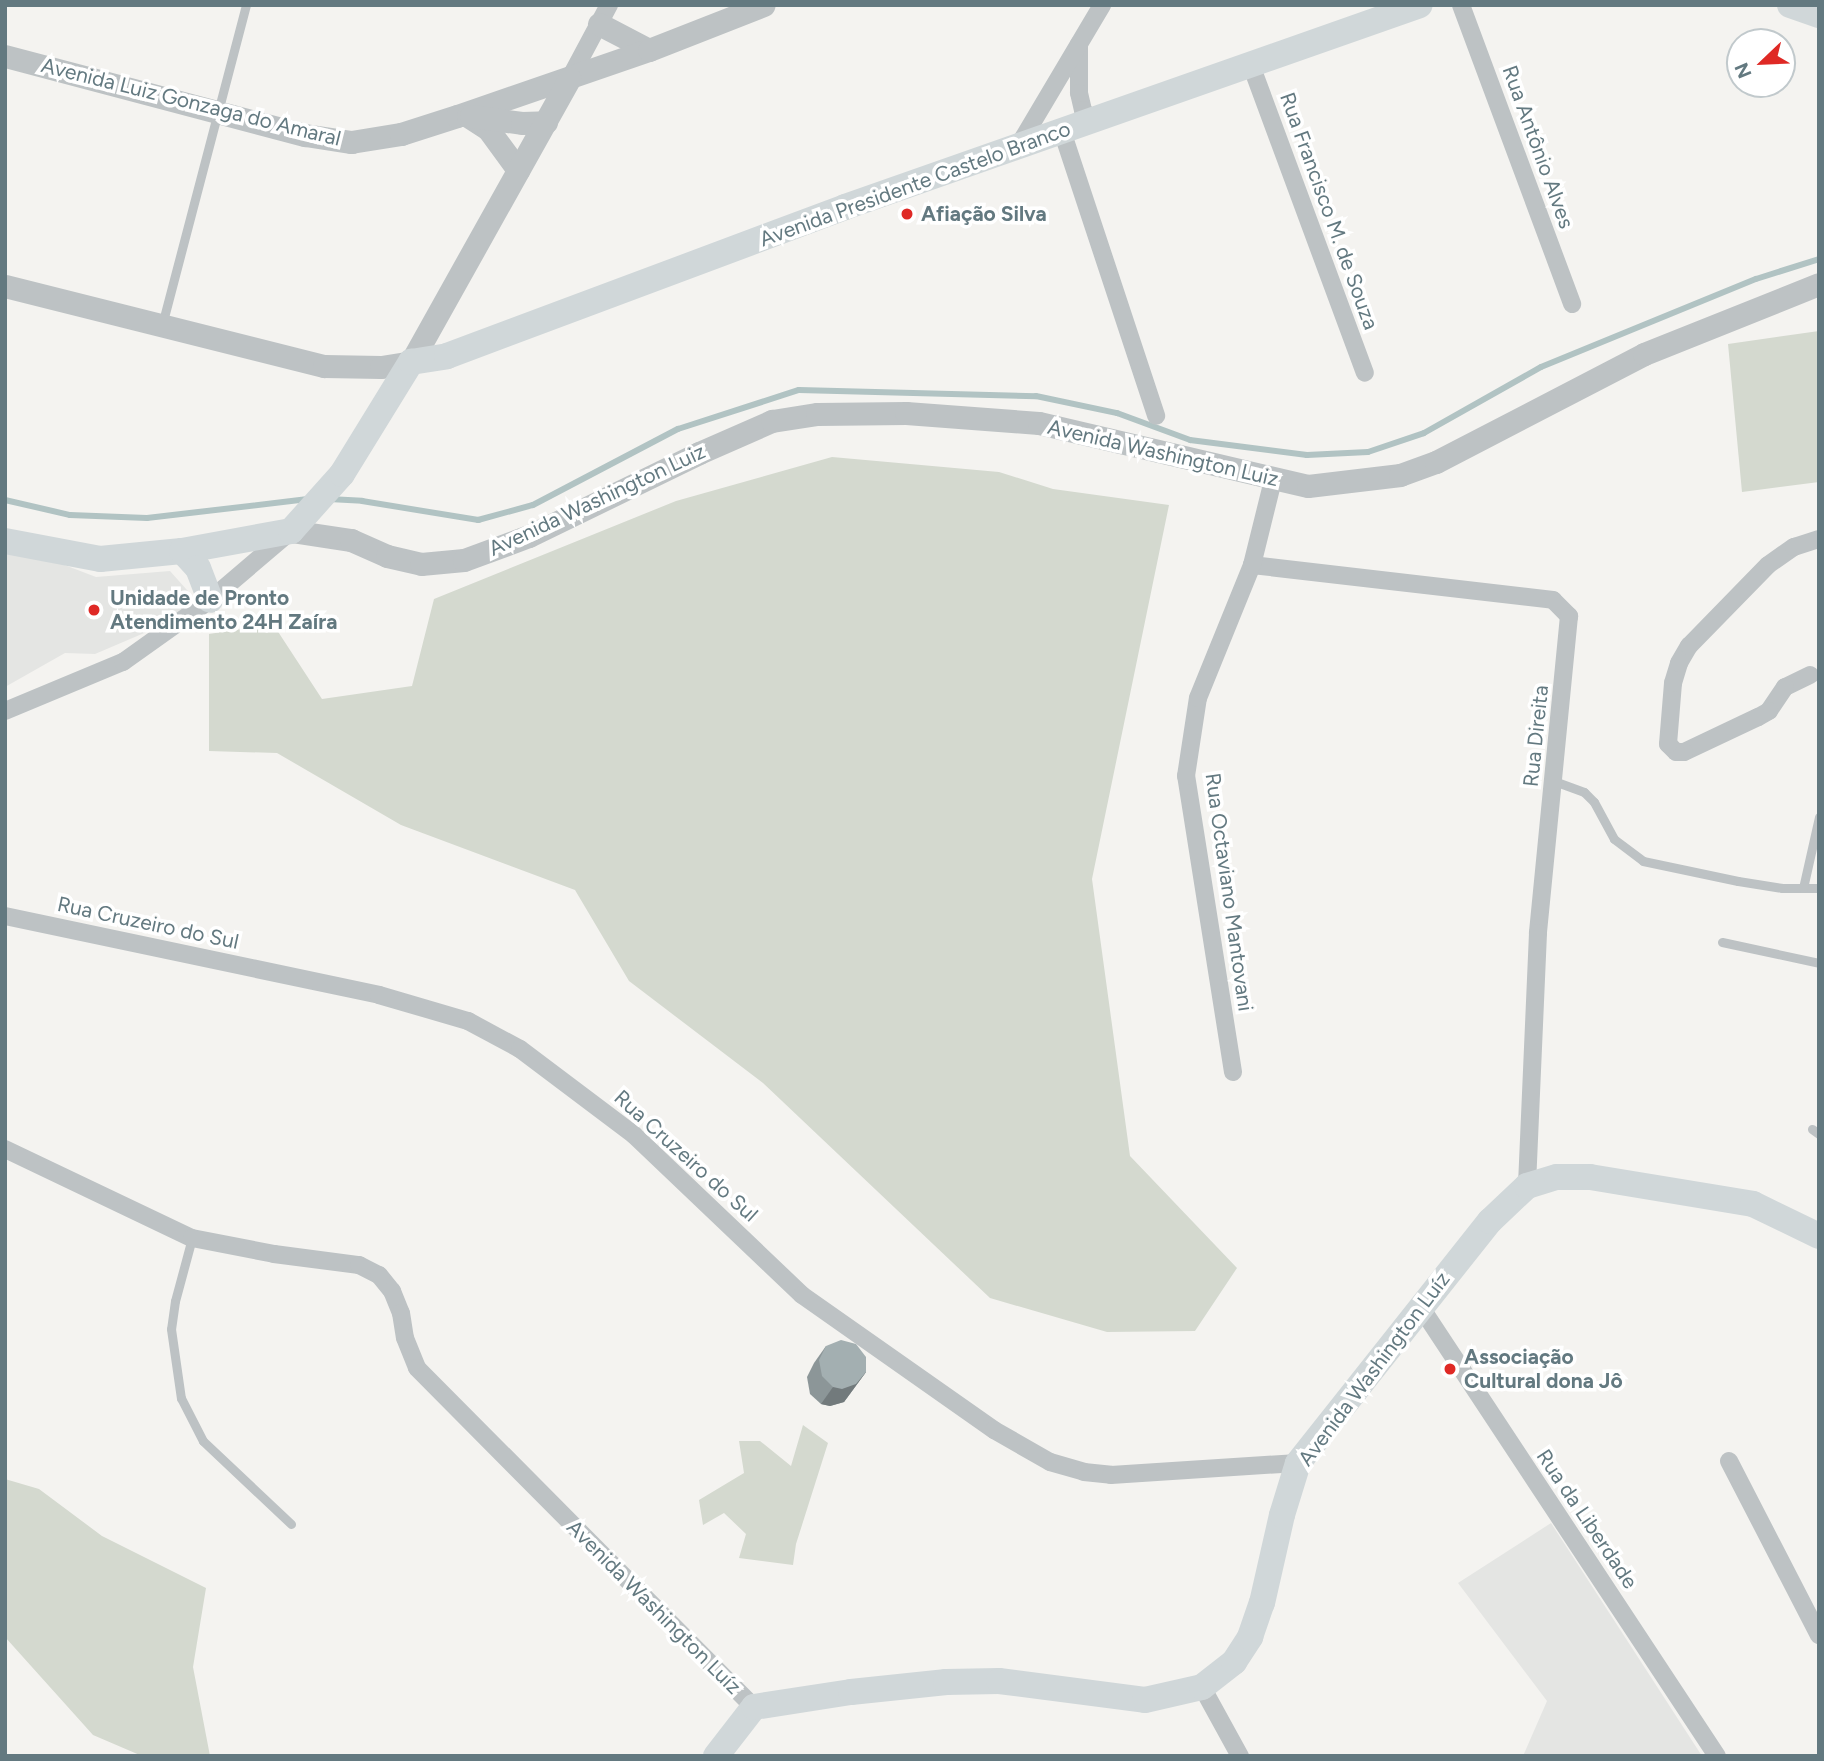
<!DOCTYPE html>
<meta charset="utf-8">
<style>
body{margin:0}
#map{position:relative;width:1824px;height:1761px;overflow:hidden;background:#f4f3f0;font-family:Figtree,sans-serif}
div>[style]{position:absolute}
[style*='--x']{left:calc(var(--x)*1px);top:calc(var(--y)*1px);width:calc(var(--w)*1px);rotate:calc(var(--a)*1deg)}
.built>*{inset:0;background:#e4e5e3}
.green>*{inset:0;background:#d4d9cf}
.stream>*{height:6px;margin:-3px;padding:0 3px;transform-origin:3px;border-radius:3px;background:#b1c3c3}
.service>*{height:9px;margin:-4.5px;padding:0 4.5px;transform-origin:4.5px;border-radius:4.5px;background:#bdc2c4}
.minor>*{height:18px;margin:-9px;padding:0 9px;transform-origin:9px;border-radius:9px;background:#bdc2c4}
.tertiary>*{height:23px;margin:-11.5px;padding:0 11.5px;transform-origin:11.5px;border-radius:11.5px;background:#bdc2c4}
.secondary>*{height:26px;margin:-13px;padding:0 13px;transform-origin:13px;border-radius:13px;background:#d0d7d9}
.wall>*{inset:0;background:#8c9698}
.shaded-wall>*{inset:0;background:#727a7c}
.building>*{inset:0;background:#a3afb1}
.dots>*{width:19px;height:19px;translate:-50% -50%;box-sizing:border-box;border:4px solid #fff;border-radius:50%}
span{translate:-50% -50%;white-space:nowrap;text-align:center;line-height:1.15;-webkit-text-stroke:7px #fff;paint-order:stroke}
.street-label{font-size:21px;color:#637980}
.poi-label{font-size:21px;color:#637980;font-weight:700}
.left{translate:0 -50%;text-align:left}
.frame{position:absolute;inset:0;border:7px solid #637980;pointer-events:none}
.north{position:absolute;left:1726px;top:28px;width:70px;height:70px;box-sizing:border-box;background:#fff;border:2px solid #c1c9cc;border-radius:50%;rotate:247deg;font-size:19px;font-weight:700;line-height:28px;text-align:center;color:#637980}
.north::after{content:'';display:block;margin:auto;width:24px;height:32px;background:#df2925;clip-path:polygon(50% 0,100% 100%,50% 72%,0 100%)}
</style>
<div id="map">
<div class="built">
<div style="clip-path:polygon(5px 550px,54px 561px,96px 577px,170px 571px,195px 599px,170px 622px,95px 654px,65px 653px,5px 687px)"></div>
<div style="clip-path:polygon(1551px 1523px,1702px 1756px,1523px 1756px,1547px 1701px,1458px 1583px)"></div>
</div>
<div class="green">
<div style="clip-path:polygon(1819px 331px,1819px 482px,1742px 492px,1728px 344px)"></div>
<div style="clip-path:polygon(832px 457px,999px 472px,1053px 489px,1169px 505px,1092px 879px,1130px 1156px,1237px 1268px,1195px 1331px,1107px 1332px,990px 1298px,763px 1083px,629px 981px,575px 890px,401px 825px,277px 753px,209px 751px,209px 634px,273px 624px,322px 699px,412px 686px,434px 599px,676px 501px)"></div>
<div style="clip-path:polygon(803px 1425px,828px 1443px,796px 1544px,793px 1565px,739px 1558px,746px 1534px,724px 1513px,703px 1525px,699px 1500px,744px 1473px,739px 1441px,760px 1441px,791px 1466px)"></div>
<div style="clip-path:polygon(5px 1479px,39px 1489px,102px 1536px,206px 1588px,193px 1667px,210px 1756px,142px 1756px,93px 1735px,5px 1637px)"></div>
</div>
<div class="stream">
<div style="--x:329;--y:499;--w:33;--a:3"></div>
<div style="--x:362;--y:501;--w:118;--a:9.3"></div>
<div style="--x:478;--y:520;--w:57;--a:-15.3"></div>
<div style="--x:533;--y:505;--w:164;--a:-27.7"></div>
<div style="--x:678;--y:429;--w:127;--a:-17.9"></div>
<div style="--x:799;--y:390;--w:237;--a:1.5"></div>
<div style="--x:1036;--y:396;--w:83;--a:11.9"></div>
<div style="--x:1117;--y:413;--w:78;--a:20.3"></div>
<div style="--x:1190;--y:440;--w:118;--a:7.3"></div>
<div style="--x:1307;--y:455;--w:61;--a:-2.8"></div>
<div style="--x:1368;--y:452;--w:59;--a:-18.7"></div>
<div style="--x:1424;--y:433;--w:134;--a:-29.4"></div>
<div style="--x:1541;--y:367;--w:232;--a:-22.3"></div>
<div style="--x:1756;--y:279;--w:66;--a:-17.6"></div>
<div style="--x:5;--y:500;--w:67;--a:13"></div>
<div style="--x:70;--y:515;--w:77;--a:2.2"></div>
<div style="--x:147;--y:518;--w:162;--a:-6.7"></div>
</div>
<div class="service">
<div style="--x:162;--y:325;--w:331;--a:-75.3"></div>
<div style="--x:1554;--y:781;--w:32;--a:20"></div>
<div style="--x:1584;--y:792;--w:14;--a:45"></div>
<div style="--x:1594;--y:802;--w:42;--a:61.6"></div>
<div style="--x:1614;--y:839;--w:36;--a:37"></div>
<div style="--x:1643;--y:861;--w:97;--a:11.9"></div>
<div style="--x:1738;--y:881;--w:45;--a:9"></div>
<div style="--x:1782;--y:888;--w:37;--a:0"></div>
<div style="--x:1803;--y:888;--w:73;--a:-77.3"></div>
<div style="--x:1722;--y:942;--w:99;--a:12.2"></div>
<div style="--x:1812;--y:1129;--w:9;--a:36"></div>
<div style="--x:192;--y:1238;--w:65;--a:105.1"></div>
<div style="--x:175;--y:1301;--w:28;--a:98"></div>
<div style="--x:171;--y:1329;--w:70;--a:81.8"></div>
<div style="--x:181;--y:1398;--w:48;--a:62.9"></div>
<div style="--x:203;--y:1441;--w:121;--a:43.3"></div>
</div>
<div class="minor">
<div style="--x:1461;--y:5;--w:319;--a:69.6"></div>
<div style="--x:1079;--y:44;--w:49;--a:90"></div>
<div style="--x:1079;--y:93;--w:17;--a:77"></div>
<div style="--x:1083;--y:110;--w:14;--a:56"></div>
<div style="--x:1251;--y:65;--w:328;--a:69.7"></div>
<div style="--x:570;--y:78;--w:83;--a:-61.9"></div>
<div style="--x:1062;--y:131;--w:300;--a:71.7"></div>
<div style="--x:1019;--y:145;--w:163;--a:-59.3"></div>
<div style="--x:1252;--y:565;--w:303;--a:6.6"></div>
<div style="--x:1553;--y:600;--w:23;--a:45"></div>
<div style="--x:1569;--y:616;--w:319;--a:95.6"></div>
<div style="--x:1538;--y:933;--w:253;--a:92.5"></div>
<div style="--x:1810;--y:675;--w:28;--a:154"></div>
<div style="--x:1785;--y:687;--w:29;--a:124"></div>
<div style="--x:1769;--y:711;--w:13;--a:151"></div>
<div style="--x:1758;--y:717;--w:82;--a:154.7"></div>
<div style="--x:1684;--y:752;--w:8;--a:180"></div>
<div style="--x:1676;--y:752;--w:11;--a:-135"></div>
<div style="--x:1668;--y:744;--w:61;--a:-85.3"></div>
<div style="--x:1673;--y:683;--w:21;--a:-73"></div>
<div style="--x:1679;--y:663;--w:20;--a:-60"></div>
<div style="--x:1689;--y:646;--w:113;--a:-45.7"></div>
<div style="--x:1768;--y:565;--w:32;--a:-35"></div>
<div style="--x:1794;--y:547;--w:26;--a:-18"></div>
<div style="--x:5;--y:711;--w:128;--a:-22.6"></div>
<div style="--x:123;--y:662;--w:107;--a:-35.5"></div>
<div style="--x:210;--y:600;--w:105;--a:-40.4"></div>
<div style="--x:5;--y:916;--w:382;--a:11.9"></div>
<div style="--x:379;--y:995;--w:93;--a:16.3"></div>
<div style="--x:468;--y:1021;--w:59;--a:28.3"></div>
<div style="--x:520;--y:1049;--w:143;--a:37"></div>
<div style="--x:634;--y:1135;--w:232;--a:43.6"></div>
<div style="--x:802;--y:1295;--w:235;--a:35.1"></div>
<div style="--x:994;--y:1430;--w:64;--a:29.7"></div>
<div style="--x:1050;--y:1462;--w:35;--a:16"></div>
<div style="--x:1084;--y:1472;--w:27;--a:6"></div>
<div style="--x:1111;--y:1475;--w:187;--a:-3.7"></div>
<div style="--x:1233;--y:1072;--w:300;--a:-99"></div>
<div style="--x:1186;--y:776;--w:79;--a:-81.3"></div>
<div style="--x:1198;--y:698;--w:144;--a:-67.9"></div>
<div style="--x:1252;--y:565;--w:88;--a:-76.1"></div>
<div style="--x:5;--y:1149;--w:207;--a:25.5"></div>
<div style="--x:192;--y:1238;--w:84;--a:11"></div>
<div style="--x:274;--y:1254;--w:86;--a:7.4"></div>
<div style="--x:359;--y:1265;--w:22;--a:27"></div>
<div style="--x:379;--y:1275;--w:21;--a:51"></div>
<div style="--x:392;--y:1291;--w:24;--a:68"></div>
<div style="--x:401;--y:1313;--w:25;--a:81"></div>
<div style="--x:405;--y:1338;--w:32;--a:68"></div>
<div style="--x:417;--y:1368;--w:478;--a:45.2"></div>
<div style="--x:1420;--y:1306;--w:539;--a:56.58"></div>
<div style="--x:1729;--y:1461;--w:196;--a:62.7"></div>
<div style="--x:1202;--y:1687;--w:79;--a:61.2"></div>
</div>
<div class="tertiary">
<div style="--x:599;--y:24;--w:56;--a:27.5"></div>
<div style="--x:5;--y:56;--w:310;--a:14.8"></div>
<div style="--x:305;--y:135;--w:47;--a:8.7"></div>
<div style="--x:351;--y:142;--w:51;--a:-9.1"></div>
<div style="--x:401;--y:134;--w:59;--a:-17.8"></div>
<div style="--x:457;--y:116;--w:203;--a:-19"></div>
<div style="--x:649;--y:50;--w:123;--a:-21.4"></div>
<div style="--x:468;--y:116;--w:24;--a:33"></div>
<div style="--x:488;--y:129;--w:51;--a:53.8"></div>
<div style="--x:471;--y:116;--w:51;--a:7.8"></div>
<div style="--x:522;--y:123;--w:24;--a:-2"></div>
<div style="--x:5;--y:286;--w:329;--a:14.1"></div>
<div style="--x:324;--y:366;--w:57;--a:1"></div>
<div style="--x:381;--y:367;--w:30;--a:-9"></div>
<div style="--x:411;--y:362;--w:325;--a:-60.8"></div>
<div style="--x:291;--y:531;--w:61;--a:8.5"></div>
<div style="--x:351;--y:540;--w:39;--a:24"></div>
<div style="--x:387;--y:556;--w:35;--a:13"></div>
<div style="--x:421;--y:564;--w:43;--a:-5.3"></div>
<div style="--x:464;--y:560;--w:69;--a:-20.3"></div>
<div style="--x:529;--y:536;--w:189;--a:-26"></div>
<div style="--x:699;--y:453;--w:80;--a:-23.7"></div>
<div style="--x:772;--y:421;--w:46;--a:-8.8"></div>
<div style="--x:817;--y:414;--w:89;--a:-0.6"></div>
<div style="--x:906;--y:413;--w:133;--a:4.3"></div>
<div style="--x:1039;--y:423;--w:276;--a:13.2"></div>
<div style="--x:1308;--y:486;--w:93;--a:-6.8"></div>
<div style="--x:1400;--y:475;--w:38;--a:-20"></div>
<div style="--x:1436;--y:462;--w:234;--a:-27.4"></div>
<div style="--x:1644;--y:354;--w:188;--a:-21.8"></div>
</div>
<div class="secondary">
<div style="--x:1790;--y:5;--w:31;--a:19"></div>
<div style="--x:5;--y:541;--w:97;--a:10.7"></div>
<div style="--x:100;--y:559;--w:82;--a:-5.6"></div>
<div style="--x:182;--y:551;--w:111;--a:-10.4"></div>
<div style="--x:291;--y:531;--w:76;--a:-48.2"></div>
<div style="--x:342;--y:474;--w:132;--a:-58.4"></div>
<div style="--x:411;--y:362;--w:36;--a:-9"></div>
<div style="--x:447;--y:356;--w:425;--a:-20.5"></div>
<div style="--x:845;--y:207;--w:609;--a:-19.36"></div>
<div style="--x:182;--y:551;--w:23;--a:47"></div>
<div style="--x:198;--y:568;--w:34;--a:69"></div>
<div style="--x:716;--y:1756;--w:62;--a:-52.2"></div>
<div style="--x:754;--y:1707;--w:98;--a:-8.8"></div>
<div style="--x:851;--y:1692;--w:96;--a:-6"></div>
<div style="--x:946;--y:1682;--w:53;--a:-1.1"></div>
<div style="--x:999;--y:1681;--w:147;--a:7.4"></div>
<div style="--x:1145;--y:1700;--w:58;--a:-12.8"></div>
<div style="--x:1202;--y:1687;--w:41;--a:-38"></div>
<div style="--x:1234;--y:1662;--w:30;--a:-57"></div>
<div style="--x:1250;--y:1637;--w:36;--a:-71"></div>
<div style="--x:1262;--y:1603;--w:90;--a:-77.2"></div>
<div style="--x:1282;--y:1515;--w:54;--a:-72.9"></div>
<div style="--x:1298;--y:1463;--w:309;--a:-51.6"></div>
<div style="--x:1490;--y:1221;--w:51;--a:-43.4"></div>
<div style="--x:1527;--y:1186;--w:31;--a:-17"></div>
<div style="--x:1557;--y:1177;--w:33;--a:0"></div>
<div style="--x:1590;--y:1177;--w:165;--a:9.4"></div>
<div style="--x:1753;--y:1204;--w:73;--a:25.9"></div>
</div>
<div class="wall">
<div style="clip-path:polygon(826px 1346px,866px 1372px,844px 1402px,830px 1406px,821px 1404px,810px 1394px,807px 1377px,814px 1363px)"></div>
</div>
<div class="shaded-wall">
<div style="clip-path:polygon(866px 1372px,844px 1402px,830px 1406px,821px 1404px,833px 1387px)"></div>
</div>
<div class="building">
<div style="clip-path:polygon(841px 1340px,856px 1344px,866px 1357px,866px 1372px,856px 1384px,842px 1389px,833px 1387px,822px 1376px,819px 1360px,826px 1346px)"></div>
</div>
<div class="dots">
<div style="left:907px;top:214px;background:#df2925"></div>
<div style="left:94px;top:610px;background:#df2925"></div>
<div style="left:1450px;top:1369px;background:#df2925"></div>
</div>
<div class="street-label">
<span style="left:191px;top:102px;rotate:14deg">Avenida Luiz Gonzaga do Amaral</span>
<span style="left:1538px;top:147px;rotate:70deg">Rua Antônio Alves</span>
<span style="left:915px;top:184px;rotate:-20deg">Avenida Presidente Castelo Branco</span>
<span style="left:1329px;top:211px;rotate:70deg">Rua Francisco M. de Souza</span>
<span style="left:1163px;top:453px;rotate:13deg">Avenida Washington Luiz</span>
<span style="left:597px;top:500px;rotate:-25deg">Avenida Washington Luiz</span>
<span style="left:1536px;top:736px;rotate:-84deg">Rua Direita</span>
<span style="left:1229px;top:892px;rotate:82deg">Rua Octaviano Mantovani</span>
<span style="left:148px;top:923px;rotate:12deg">Rua Cruzeiro do Sul</span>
<span style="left:686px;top:1156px;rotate:42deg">Rua Cruzeiro do Sul</span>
<span style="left:1374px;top:1369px;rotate:-53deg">Avenida Washington Luíz</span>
<span style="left:1587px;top:1519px;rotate:56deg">Rua da Liberdade</span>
<span style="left:654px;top:1607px;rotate:45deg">Avenida Washington Luíz</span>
</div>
<div class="poi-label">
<span class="left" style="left:921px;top:214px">Afiação Silva</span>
<span class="left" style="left:110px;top:610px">Unidade de Pronto<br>Atendimento 24H Zaíra</span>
<span class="left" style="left:1464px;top:1369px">Associação<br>Cultural dona Jô</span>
</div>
<div class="frame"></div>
<div class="north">N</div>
</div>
